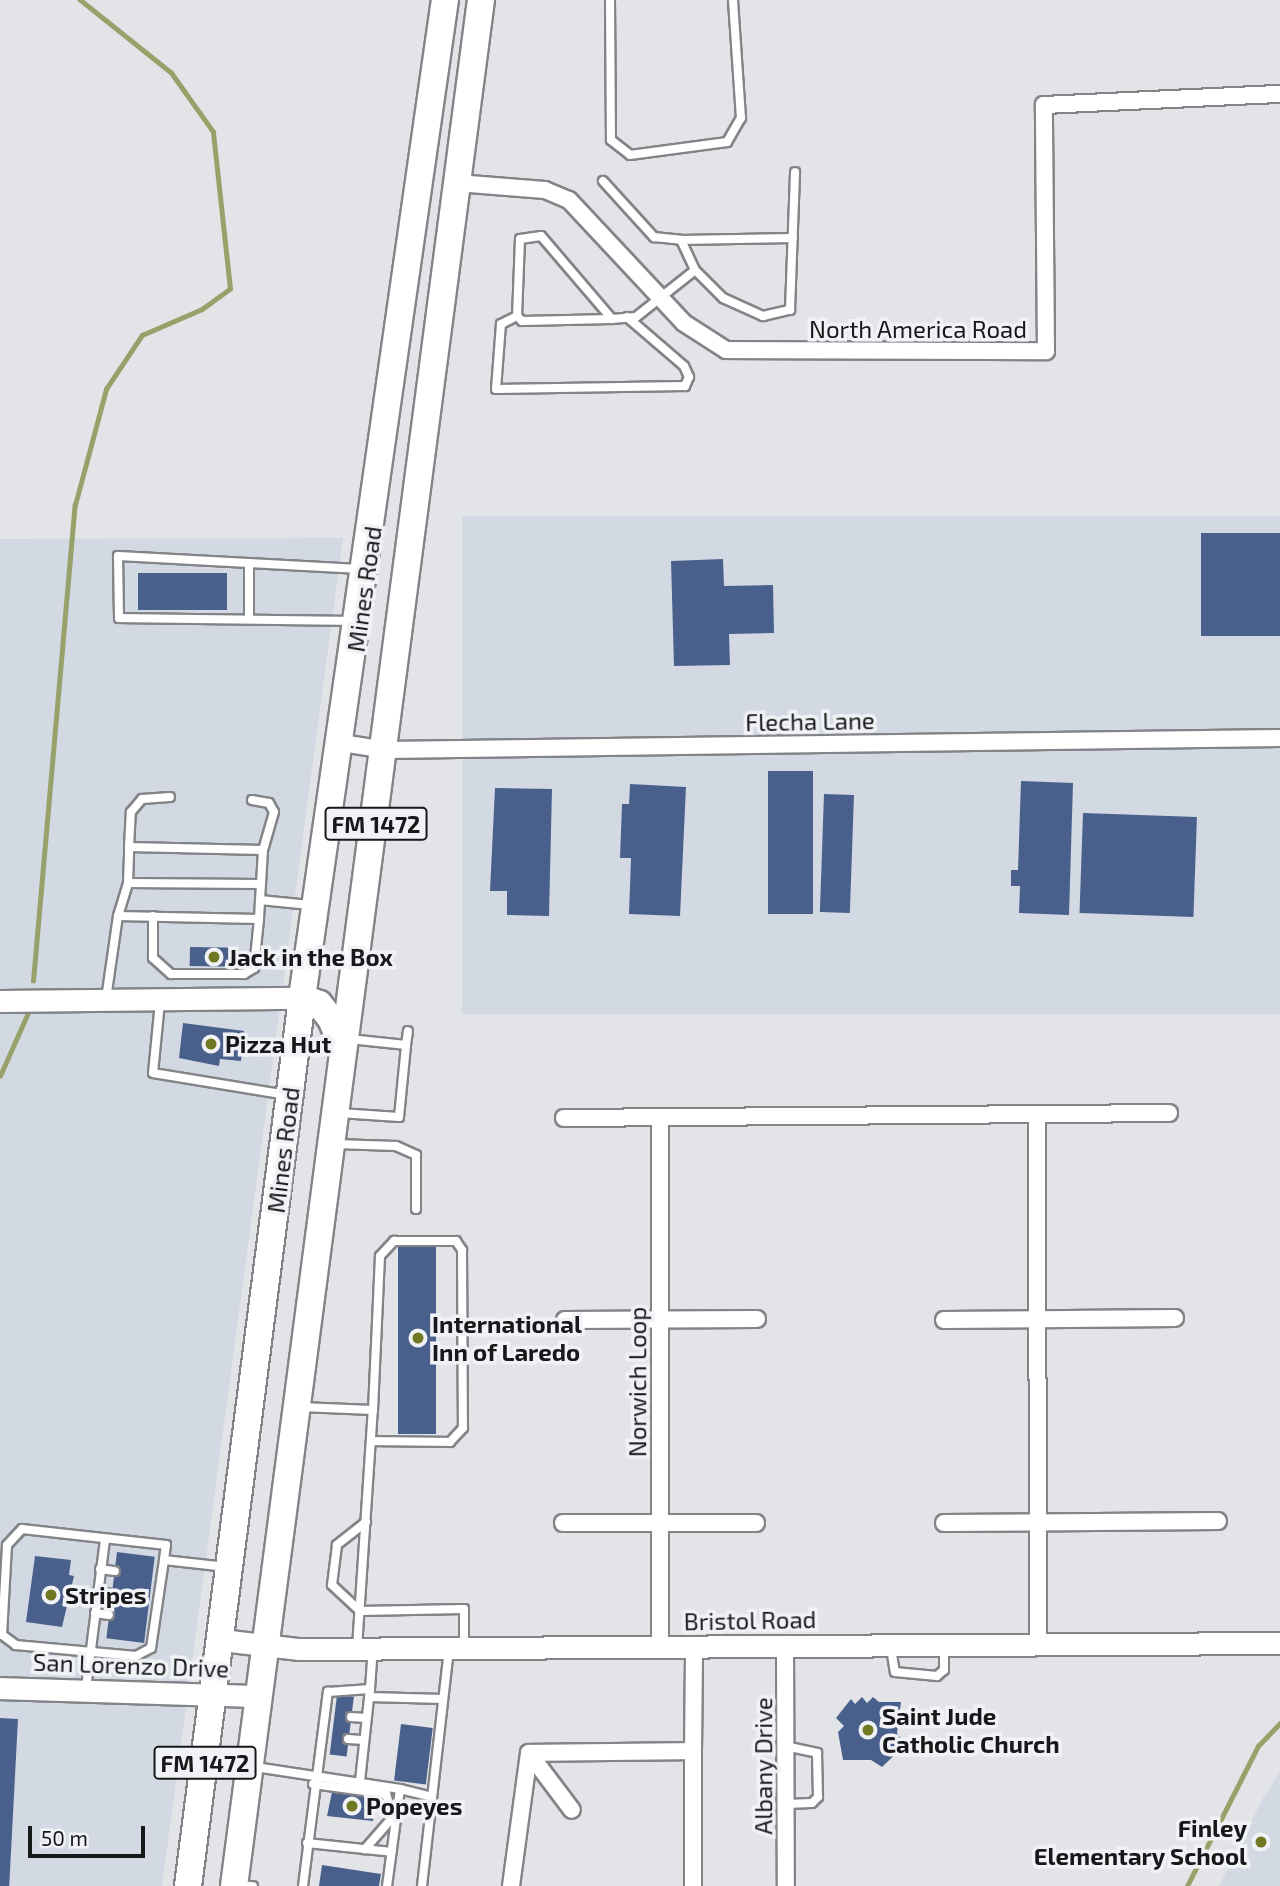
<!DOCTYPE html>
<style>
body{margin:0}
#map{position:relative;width:1280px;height:1886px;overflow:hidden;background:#e3e4e8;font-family:"Exo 2",sans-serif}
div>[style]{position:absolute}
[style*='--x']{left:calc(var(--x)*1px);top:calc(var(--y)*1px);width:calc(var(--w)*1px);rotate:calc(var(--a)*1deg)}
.built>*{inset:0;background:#d3d9e3;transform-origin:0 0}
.stream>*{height:4.5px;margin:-2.25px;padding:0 2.25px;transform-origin:2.25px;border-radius:2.25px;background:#99a16b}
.building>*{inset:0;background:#4a608c;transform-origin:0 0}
.roads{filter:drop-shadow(2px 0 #828487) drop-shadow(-2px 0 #828487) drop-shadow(0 2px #828487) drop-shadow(0 -2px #828487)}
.service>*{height:8px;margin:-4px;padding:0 4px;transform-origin:4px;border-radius:4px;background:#fff}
.minor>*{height:16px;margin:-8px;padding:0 8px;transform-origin:8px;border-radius:8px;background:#fff}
.tertiary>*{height:21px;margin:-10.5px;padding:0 10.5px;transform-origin:10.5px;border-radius:10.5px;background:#fff}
.primary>*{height:26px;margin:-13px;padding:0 13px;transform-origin:13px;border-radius:13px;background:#fff}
.dots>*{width:19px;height:19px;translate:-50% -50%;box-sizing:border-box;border:4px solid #f0f2f5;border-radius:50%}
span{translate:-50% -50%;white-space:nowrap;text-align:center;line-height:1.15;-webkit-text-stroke:7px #f0f2f5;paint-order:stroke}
.shield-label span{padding:2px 5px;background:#f0f2f5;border:2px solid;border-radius:5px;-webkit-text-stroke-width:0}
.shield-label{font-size:23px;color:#171819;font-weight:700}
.street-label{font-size:24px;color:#171819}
.poi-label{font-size:24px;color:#171819;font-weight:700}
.left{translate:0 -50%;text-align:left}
.right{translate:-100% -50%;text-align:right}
.scale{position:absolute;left:28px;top:1826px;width:117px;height:32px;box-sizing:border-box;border:4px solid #171819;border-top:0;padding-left:9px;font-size:21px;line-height:24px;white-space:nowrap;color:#171819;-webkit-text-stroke:5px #f0f2f5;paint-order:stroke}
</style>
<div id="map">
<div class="built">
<div style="left:1280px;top:516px;width:498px;height:818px;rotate:90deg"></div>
<div style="clip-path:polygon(343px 538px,162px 1886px,0 1886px,0 539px)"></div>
<div style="clip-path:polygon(1280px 1772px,1280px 1886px,1219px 1886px,1263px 1798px)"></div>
</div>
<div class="stream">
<div style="--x:33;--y:981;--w:478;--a:-85"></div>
<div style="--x:75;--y:505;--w:120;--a:-75"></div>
<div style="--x:106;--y:389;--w:65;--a:-56.3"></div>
<div style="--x:142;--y:335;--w:65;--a:-23.4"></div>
<div style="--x:202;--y:309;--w:34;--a:-36"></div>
<div style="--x:230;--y:289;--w:158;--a:-96.2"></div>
<div style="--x:213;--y:132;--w:72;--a:-125.4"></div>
<div style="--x:171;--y:73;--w:117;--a:-141.3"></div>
<div style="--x:0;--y:1076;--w:67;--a:-66.1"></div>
<div style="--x:1187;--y:1886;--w:157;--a:-63.1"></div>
<div style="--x:1258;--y:1746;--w:32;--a:-46"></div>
</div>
<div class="building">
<div style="left:1280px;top:533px;width:103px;height:79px;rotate:90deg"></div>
<div style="clip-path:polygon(723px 559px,724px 586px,773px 585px,774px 633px,729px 634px,730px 665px,674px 666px,671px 561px)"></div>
<div style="left:138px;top:573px;width:89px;height:37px"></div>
<div style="left:768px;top:771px;width:45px;height:143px"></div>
<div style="clip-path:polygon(1021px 781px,1073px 783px,1069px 915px,1019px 913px,1020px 886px,1011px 886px,1011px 870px,1018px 870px)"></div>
<div style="clip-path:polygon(630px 784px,686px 787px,680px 916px,629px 914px,631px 858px,620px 858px,622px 804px,629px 804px)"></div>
<div style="clip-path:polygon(495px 788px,552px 789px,549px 916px,507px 915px,507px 891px,490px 891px)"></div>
<div style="left:824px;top:794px;width:30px;height:118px;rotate:2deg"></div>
<div style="left:1083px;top:813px;width:114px;height:100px;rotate:2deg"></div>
<div style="left:190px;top:947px;width:49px;height:19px;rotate:1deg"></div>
<div style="clip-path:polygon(183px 1023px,244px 1031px,241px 1061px,220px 1059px,219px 1066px,179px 1058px)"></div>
<div style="left:398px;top:1243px;width:38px;height:191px"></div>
<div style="left:117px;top:1552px;width:38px;height:87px;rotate:7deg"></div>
<div style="clip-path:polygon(35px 1556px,71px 1560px,69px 1575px,74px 1576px,62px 1627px,26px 1622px)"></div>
<div style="left:337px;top:1695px;width:17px;height:60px;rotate:7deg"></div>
<div style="clip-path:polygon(862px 1697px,867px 1703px,873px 1697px,879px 1702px,901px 1702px,897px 1733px,905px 1745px,882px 1767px,871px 1760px,843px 1760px,838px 1732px,844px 1726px,836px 1718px,851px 1699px,855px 1704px)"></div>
<div style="left:0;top:1718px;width:18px;height:168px;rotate:3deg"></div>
<div style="left:401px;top:1724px;width:32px;height:57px;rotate:7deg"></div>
<div style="clip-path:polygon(342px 1788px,376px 1796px,373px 1821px,327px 1816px,332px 1792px,342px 1793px)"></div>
<div style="clip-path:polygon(322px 1865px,381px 1874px,379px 1886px,319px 1886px)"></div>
</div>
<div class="roads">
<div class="service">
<div style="--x:610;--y:0;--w:140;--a:89.6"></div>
<div style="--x:611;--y:140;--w:24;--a:38"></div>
<div style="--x:630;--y:155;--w:98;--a:-7.6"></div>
<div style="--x:727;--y:142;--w:28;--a:-60"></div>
<div style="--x:741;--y:118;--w:118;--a:-93.9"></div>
<div style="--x:603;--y:181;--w:76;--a:47.7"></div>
<div style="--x:654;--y:237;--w:27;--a:6"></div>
<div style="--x:681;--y:240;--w:33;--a:65"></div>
<div style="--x:681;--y:240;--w:112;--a:-1"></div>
<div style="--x:517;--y:316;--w:18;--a:153"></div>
<div style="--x:501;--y:324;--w:65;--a:94.4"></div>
<div style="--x:496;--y:389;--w:189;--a:-0.9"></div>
<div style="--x:685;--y:386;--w:10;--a:-66"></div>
<div style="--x:689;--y:377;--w:12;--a:-114"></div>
<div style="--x:684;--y:366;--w:75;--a:-139.3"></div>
<div style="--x:612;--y:319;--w:109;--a:-130.5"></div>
<div style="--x:541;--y:236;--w:21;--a:172"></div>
<div style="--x:520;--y:239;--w:77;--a:92.2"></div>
<div style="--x:517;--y:316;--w:7;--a:45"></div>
<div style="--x:522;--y:321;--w:90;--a:-1.3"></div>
<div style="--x:612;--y:319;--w:24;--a:-5"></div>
<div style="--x:636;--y:317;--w:75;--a:-38.5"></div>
<div style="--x:695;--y:270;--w:40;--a:45"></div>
<div style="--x:723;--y:298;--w:44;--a:24.2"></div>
<div style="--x:763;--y:316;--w:28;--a:-13"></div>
<div style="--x:790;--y:310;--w:138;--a:-87.9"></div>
<div style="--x:249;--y:616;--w:53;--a:-90"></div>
<div style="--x:354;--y:621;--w:235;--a:-179.3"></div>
<div style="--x:119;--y:618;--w:62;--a:-90.9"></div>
<div style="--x:118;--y:556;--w:243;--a:3.1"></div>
<div style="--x:252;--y:800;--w:17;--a:10"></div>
<div style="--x:269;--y:803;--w:10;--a:61"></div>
<div style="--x:274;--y:812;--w:40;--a:106"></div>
<div style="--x:263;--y:850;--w:50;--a:93.4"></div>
<div style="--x:129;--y:847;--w:35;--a:-87"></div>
<div style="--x:131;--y:812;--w:17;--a:-50"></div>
<div style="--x:142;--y:799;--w:28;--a:-4"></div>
<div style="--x:260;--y:884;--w:132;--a:-179.6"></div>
<div style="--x:128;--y:883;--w:36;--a:-88"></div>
<div style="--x:129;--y:847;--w:134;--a:1.3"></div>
<div style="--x:118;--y:916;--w:34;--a:-73"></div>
<div style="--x:153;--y:916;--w:42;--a:90"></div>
<div style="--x:153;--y:958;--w:24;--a:42"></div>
<div style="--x:171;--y:974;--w:73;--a:0"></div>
<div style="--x:244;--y:974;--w:12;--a:-31"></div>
<div style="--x:254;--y:968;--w:49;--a:-84.2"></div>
<div style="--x:106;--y:999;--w:84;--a:-81.8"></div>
<div style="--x:118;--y:916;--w:141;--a:1.2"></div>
<div style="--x:259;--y:919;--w:19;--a:-87"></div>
<div style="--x:260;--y:900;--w:50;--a:5.7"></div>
<div style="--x:160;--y:1002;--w:71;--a:95.6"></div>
<div style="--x:153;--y:1073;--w:136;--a:9.3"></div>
<div style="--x:406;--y:1045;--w:14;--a:-82"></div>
<div style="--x:339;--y:1113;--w:60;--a:3.8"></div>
<div style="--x:399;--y:1117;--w:72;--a:-84.4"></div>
<div style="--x:406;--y:1045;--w:57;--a:-174"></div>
<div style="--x:335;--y:1144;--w:61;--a:1.9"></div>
<div style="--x:396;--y:1146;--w:22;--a:24"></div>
<div style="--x:416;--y:1155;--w:54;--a:90"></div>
<div style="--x:300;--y:1407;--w:73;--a:2.4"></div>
<div style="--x:373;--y:1410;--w:154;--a:-87.4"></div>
<div style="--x:380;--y:1256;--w:21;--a:-47"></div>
<div style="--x:394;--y:1241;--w:62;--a:0"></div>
<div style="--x:456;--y:1241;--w:11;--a:56"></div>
<div style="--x:462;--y:1250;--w:178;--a:89.7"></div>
<div style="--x:463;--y:1428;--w:19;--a:133"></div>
<div style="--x:450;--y:1442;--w:79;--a:-179.3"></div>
<div style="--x:366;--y:1522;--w:37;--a:142"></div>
<div style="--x:337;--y:1545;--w:40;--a:97.1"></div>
<div style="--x:332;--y:1585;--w:38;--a:43"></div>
<div style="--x:360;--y:1611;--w:104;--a:-1.1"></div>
<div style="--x:464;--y:1609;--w:36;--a:90"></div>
<div style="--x:164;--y:1560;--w:89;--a:98.4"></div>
<div style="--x:151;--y:1648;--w:17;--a:152"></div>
<div style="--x:136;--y:1656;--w:121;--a:-174.8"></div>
<div style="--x:16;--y:1645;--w:17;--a:-144"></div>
<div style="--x:2;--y:1635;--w:90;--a:-86.8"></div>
<div style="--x:7;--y:1545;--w:22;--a:-47"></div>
<div style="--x:22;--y:1529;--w:145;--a:6.3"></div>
<div style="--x:166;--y:1545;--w:15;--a:98"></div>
<div style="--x:164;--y:1560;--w:63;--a:6.3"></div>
<div style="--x:100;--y:1569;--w:15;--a:8"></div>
<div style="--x:98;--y:1592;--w:14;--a:8"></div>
<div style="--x:95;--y:1613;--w:14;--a:8"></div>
<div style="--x:357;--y:1648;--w:239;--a:-86.2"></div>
<div style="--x:891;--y:1648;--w:24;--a:81"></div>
<div style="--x:895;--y:1672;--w:42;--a:5.4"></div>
<div style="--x:937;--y:1676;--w:9;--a:-41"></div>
<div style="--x:944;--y:1670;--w:25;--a:-90"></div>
<div style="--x:86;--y:1688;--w:150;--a:-82.7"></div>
<div style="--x:370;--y:1689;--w:39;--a:-86"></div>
<div style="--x:369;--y:1697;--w:74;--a:1.5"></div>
<div style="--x:351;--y:1717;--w:15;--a:4"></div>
<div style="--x:348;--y:1739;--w:16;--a:4"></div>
<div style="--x:785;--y:1746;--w:33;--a:12"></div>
<div style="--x:817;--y:1753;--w:44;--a:88.7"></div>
<div style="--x:818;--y:1797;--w:8;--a:135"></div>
<div style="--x:812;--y:1803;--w:26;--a:178"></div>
<div style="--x:255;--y:1767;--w:147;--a:8.6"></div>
<div style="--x:400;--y:1789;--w:98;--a:97.6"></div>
<div style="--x:313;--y:1784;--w:74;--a:7.8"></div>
<div style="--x:386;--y:1794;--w:24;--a:73"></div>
<div style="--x:393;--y:1817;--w:43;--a:131.2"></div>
<div style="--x:400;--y:1789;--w:32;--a:14"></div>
<div style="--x:307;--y:1843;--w:85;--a:6"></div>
<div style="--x:237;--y:1885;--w:16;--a:4"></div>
<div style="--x:303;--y:1886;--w:196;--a:-82.7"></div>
<div style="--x:328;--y:1692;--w:42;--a:-4.1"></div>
<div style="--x:370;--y:1689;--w:93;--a:96.2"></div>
<div style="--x:422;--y:1886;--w:239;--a:-83.5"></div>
</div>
<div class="minor">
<div style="--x:457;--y:183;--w:88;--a:4.5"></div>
<div style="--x:545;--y:190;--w:26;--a:23"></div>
<div style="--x:569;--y:200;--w:168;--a:46.9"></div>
<div style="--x:684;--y:323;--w:50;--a:32.7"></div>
<div style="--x:726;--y:350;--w:320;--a:0.2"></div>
<div style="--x:1046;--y:351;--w:246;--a:-90.5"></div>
<div style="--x:1044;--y:105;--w:236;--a:-2.7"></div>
<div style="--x:342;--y:743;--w:45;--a:9"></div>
<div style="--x:386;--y:750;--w:894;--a:-0.77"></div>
<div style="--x:1037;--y:1114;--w:530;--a:89.89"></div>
<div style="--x:564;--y:1118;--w:605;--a:-0.47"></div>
<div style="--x:565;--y:1320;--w:192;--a:-0.3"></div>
<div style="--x:944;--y:1320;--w:231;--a:-0.5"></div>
<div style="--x:563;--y:1523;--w:193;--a:0"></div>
<div style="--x:944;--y:1523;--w:274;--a:-0.4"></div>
<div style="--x:785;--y:1646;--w:240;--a:89.8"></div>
<div style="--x:660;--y:1648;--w:531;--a:-90"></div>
<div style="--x:693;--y:1751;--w:104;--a:-89.4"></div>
<div style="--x:529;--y:1753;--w:164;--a:-0.7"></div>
<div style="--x:693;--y:1751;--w:135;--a:90"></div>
<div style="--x:511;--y:1886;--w:134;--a:-82.3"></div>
<div style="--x:529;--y:1753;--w:71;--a:53"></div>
</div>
<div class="tertiary">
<div style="--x:0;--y:1001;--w:302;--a:-0.6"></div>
<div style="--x:221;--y:1640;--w:79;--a:6.6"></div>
<div style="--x:299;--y:1649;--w:981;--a:-0.35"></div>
<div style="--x:0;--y:1688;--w:260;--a:1.8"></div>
</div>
<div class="primary">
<div style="--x:302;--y:998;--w:18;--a:19"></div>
<div style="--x:319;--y:1004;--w:19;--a:51"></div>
<div style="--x:331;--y:1019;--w:31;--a:68"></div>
<div style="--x:188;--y:1886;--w:895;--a:-82.68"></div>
<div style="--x:302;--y:998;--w:1008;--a:-81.85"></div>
<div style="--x:234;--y:1886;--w:1902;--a:-82.54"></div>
</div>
</div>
<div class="dots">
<div style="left:214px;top:957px;background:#6f7823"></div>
<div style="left:211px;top:1044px;background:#6f7823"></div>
<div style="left:418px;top:1338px;background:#6f7823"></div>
<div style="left:51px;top:1595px;background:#6f7823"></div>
<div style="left:868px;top:1730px;background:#6f7823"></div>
<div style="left:352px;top:1806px;background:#6f7823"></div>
<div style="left:1261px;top:1842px;background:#6f7823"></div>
</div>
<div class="shield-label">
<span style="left:376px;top:824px">FM 1472</span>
<span style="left:205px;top:1763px">FM 1472</span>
</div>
<div class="street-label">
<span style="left:918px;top:329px">North America Road</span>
<span style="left:364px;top:589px;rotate:-82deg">Mines Road</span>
<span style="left:810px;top:721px;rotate:-1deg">Flecha Lane</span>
<span style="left:283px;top:1150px;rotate:-83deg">Mines Road</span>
<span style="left:637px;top:1382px;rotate:-90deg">Norwich Loop</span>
<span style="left:750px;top:1620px;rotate:-1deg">Bristol Road</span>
<span style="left:131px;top:1665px;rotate:2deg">San Lorenzo Drive</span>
<span style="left:763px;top:1766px;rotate:-90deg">Albany Drive</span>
</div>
<div class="poi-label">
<span class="left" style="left:228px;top:957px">Jack in the Box</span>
<span class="left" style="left:225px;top:1044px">Pizza Hut</span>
<span class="left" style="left:432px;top:1338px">International<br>Inn of Laredo</span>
<span class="left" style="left:65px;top:1595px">Stripes</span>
<span class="left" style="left:882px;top:1730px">Saint Jude<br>Catholic Church</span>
<span class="left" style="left:366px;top:1806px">Popeyes</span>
<span class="right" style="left:1247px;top:1842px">Finley<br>Elementary School</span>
</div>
<div class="scale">50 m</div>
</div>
